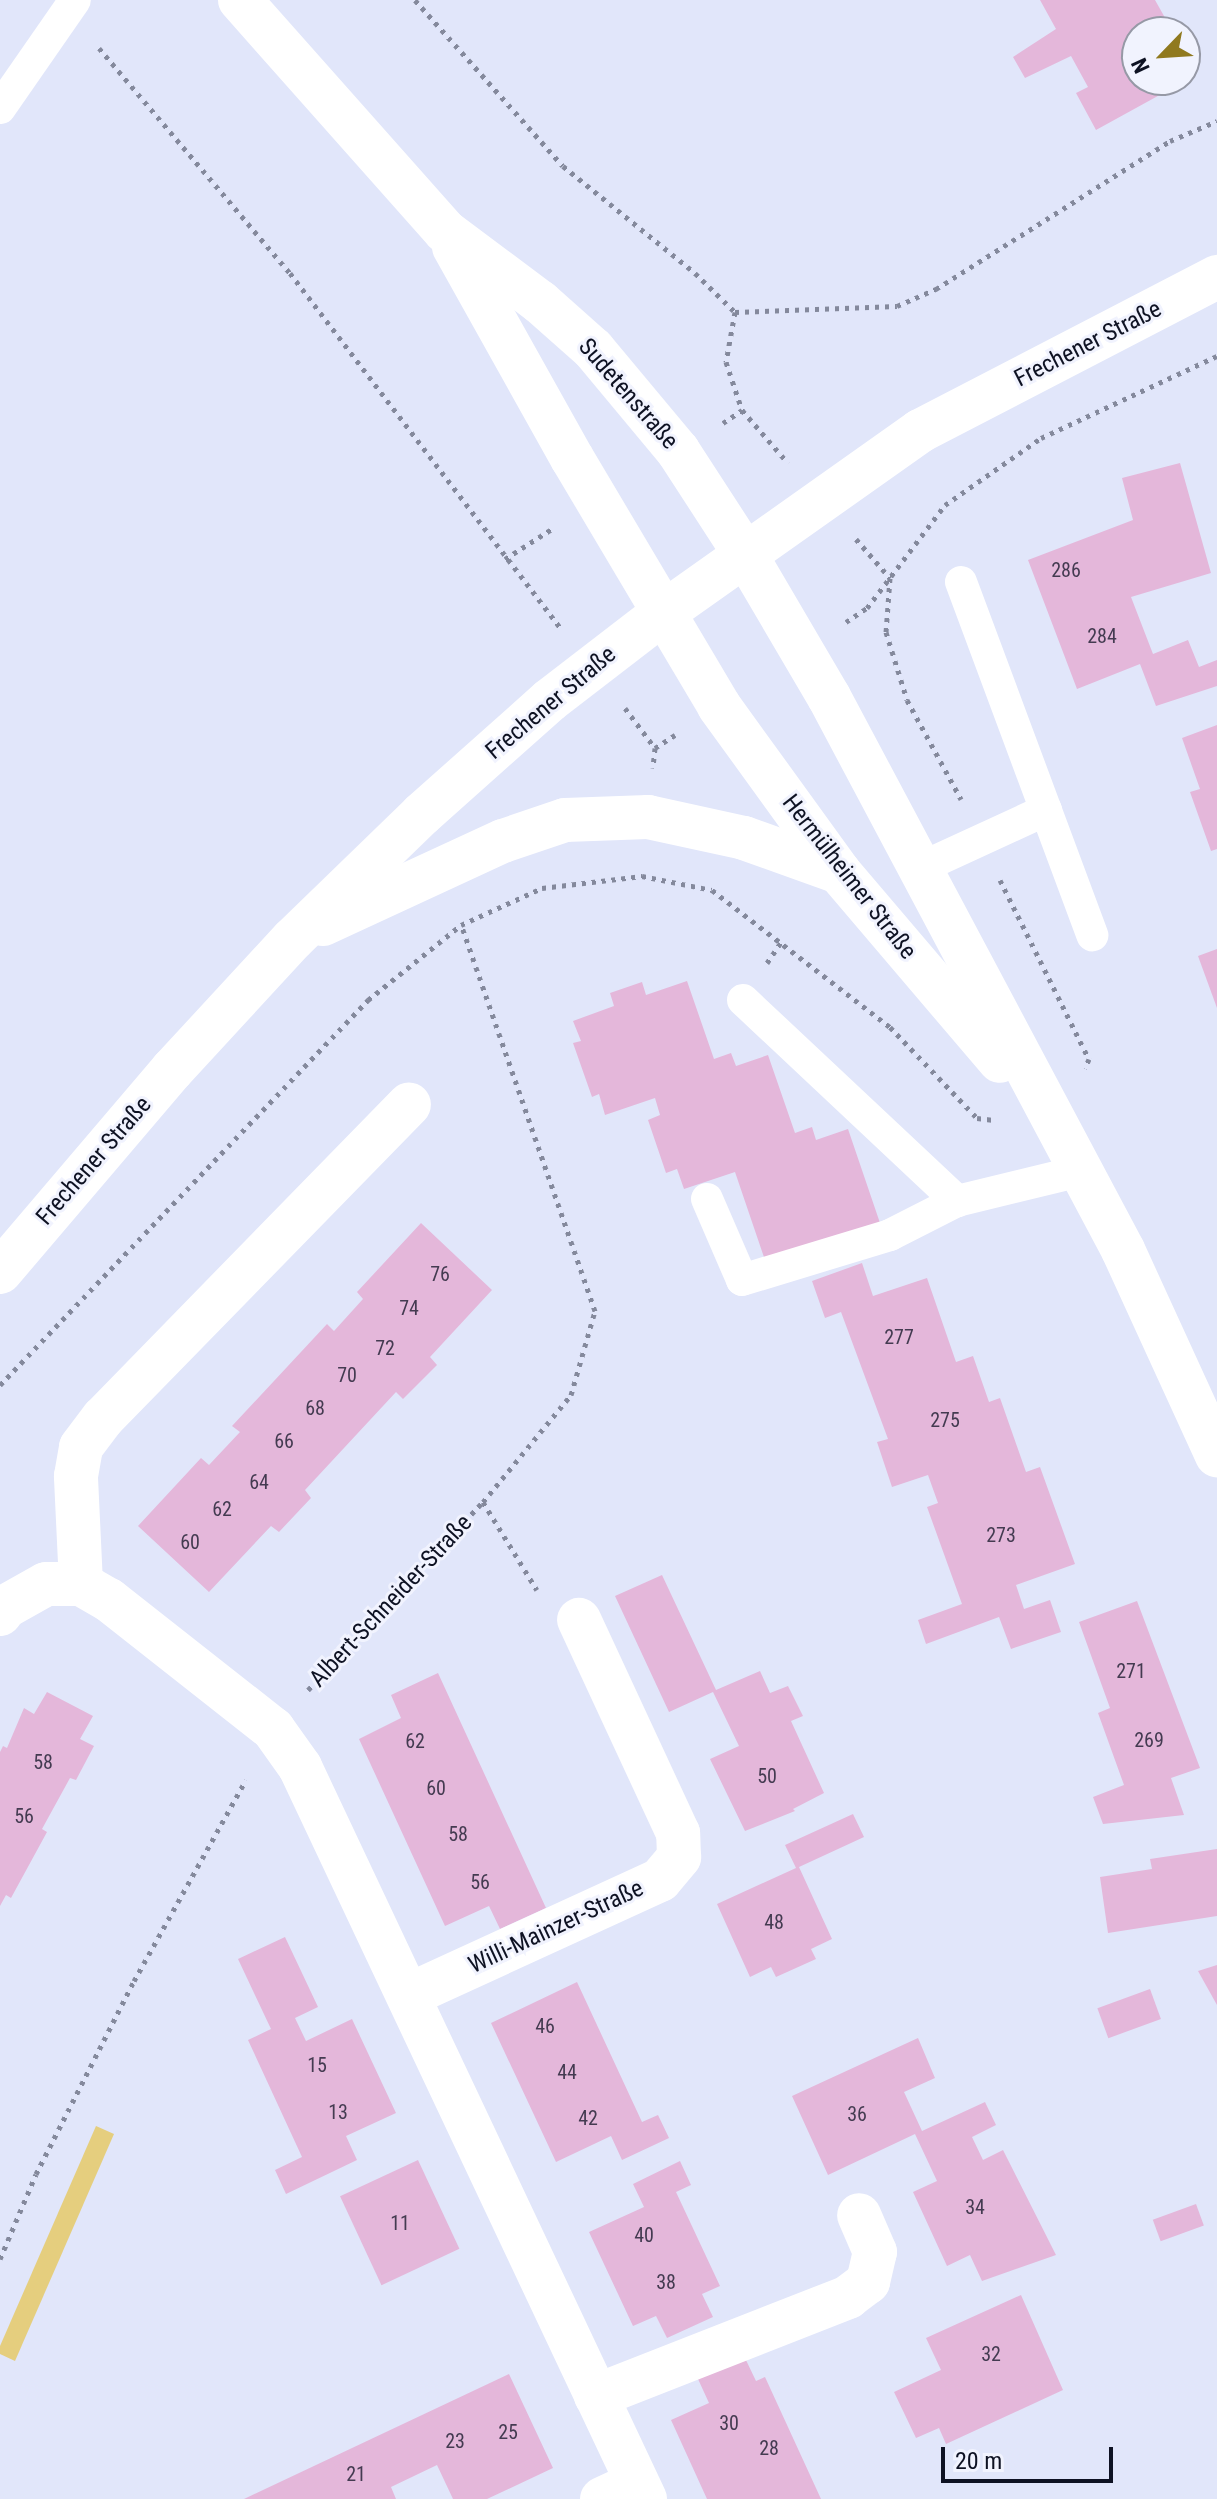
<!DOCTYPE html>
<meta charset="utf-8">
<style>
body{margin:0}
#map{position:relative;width:1217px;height:2499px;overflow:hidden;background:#e1e6fa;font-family:"Roboto Condensed",sans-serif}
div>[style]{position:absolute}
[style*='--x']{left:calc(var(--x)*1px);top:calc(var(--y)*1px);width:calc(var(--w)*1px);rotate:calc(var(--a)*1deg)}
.green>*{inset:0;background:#e5ce7e}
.building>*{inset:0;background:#e4b7da;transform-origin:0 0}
.path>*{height:5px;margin-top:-2.5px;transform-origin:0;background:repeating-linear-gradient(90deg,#84899c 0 4px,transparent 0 10px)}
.lane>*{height:32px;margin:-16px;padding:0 16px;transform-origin:16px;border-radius:16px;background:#fff}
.street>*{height:44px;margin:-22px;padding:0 22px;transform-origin:22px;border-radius:22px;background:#fff}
.secondary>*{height:44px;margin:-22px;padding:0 22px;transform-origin:22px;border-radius:22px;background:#fff}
span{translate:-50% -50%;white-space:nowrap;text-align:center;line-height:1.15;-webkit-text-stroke:6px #f1f3fe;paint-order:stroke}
.number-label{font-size:20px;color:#443b51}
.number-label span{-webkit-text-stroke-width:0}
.street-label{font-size:24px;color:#0e1223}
.north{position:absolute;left:1121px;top:16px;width:80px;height:80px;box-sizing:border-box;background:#f1f3fe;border:2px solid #9699a6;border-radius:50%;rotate:245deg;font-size:22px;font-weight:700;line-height:32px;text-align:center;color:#0e1223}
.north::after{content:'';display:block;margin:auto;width:28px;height:36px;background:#90791f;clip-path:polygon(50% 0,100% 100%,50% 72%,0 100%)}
.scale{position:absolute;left:941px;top:2447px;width:172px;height:36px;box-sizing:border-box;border:4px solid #0e1223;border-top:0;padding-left:10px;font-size:24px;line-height:28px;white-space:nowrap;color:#0e1223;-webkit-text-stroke:6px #f1f3fe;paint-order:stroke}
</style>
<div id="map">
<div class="green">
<div style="clip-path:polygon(96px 2126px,114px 2134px,15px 2361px,0 2354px,0 2346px)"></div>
</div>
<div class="building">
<div style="clip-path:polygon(1040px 0,1155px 0,1173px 32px,1137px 32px,1137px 80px,1185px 80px,1185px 55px,1196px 75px,1096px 130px,1076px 93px,1088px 87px,1071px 56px,1025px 78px,1013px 57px,1056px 29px)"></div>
<div style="clip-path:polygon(1180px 463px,1211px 573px,1131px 597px,1153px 654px,1188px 640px,1199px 667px,1217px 660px,1217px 686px,1156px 706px,1140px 664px,1077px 689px,1028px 560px,1133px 520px,1122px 478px)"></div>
<div style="clip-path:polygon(1217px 725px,1217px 849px,1211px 851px,1190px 792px,1200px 789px,1182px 738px)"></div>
<div style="clip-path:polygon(1217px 949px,1217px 1008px,1198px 956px)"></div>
<div style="clip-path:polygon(687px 981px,714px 1059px,731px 1053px,736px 1066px,768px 1055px,795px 1133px,812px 1127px,816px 1140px,848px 1129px,880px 1223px,766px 1263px,735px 1172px,684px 1189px,677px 1169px,666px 1173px,648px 1120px,660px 1115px,655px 1098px,605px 1115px,599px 1094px,592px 1097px,573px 1043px,581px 1041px,573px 1021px,614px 1006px,610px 993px,642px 982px,646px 995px)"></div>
<div style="clip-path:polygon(421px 1223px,492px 1290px,430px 1357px,437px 1365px,403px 1399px,396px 1392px,305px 1490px,311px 1498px,279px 1532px,271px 1526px,209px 1592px,138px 1526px,201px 1458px,209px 1465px,240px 1432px,232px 1426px,327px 1324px,334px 1331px,363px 1299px,357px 1292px)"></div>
<div style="clip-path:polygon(862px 1263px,873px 1296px,927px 1278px,956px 1362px,973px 1356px,989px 1402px,1000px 1398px,1026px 1472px,1040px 1467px,1075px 1564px,1016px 1585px,1024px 1609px,1050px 1600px,1061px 1632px,1011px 1649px,999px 1617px,926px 1644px,918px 1620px,962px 1604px,927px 1507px,938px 1503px,928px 1475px,892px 1487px,877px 1442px,888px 1439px,841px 1312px,825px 1318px,812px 1281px)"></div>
<div style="clip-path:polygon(662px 1575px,716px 1690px,760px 1671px,770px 1693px,788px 1686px,803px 1716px,791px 1721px,824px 1793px,793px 1809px,795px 1811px,745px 1831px,710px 1759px,739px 1746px,713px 1692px,669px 1712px,615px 1596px)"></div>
<div style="clip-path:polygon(1137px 1601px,1200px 1768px,1171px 1778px,1184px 1815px,1103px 1824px,1093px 1797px,1124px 1785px,1098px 1713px,1110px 1708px,1079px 1622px)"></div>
<div style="clip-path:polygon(438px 1673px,546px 1908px,500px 1929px,489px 1906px,445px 1926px,359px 1739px,401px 1718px,391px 1695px)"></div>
<div style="clip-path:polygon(47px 1692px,93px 1716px,80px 1739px,94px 1746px,76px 1780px,70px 1778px,42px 1829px,47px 1832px,11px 1898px,6px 1895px,0 1906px,0 1752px,3px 1746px,7px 1748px,24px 1708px,34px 1714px)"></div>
<div style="clip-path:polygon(853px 1814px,864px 1837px,799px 1867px,832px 1939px,811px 1949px,816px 1959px,776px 1977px,771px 1967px,750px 1977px,717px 1904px,796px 1868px,785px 1845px)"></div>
<div style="clip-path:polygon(1217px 1849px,1217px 1916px,1108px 1933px,1100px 1877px,1152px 1869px,1150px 1859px)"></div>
<div style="clip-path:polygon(285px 1937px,318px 2007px,295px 2018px,306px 2041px,352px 2019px,396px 2113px,346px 2136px,357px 2160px,286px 2194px,275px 2170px,302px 2157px,248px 2040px,271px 2029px,238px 1959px)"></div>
<div style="clip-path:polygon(1217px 1965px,1217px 2005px,1198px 1971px)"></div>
<div style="clip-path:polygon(577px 1982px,642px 2122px,658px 2115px,669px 2138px,622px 2160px,611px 2136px,556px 2162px,491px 2023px)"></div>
<div style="left:1150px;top:1989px;width:32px;height:56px;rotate:70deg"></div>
<div style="clip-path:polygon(918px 2038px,935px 2078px,904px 2092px,922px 2131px,985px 2102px,996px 2125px,972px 2137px,983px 2160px,1003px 2150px,1056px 2255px,982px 2281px,970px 2255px,947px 2266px,913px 2192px,937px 2181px,915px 2134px,828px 2175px,792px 2096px)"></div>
<div style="left:418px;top:2160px;width:98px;height:86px;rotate:65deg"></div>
<div style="clip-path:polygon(680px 2161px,691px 2185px,676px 2192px,720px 2286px,702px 2294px,713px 2317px,667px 2338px,656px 2316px,633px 2326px,589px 2232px,644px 2207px,633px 2184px)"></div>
<div style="left:1196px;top:2204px;width:23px;height:46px;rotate:70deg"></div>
<div style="clip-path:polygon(1021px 2295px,1063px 2390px,946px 2444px,939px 2428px,916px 2438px,894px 2392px,941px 2370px,926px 2338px)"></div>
<div style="clip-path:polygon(745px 2358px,756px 2381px,765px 2377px,821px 2499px,707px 2499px,671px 2420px,709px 2403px,698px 2379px)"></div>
<div style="clip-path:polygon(509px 2374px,553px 2468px,487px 2499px,453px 2499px,437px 2465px,391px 2487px,396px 2499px,244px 2499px)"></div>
</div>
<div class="path">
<div style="--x:415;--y:0;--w:222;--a:48.3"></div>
<div style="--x:563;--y:166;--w:170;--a:39"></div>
<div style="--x:695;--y:273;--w:56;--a:44.3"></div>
<div style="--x:735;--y:312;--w:162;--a:-2.1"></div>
<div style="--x:897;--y:306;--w:43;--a:-23.6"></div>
<div style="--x:936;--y:289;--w:277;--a:-32.3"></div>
<div style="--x:1170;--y:141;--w:51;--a:-23.1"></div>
<div style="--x:99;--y:48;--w:295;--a:49.7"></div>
<div style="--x:290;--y:273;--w:447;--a:52.7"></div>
<div style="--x:735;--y:312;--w:51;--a:100.2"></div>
<div style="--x:726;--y:362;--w:51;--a:71.6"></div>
<div style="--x:742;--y:410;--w:70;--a:49"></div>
<div style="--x:723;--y:423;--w:23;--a:-34"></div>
<div style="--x:856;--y:539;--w:52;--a:48.9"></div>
<div style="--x:890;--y:578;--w:54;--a:94.2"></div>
<div style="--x:886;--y:632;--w:71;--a:72.8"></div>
<div style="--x:907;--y:700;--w:113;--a:61.4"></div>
<div style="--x:505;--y:559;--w:59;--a:-32.6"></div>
<div style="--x:846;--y:622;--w:25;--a:-34"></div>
<div style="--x:867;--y:608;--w:129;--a:-52.9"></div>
<div style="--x:945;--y:505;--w:117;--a:-34.9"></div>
<div style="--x:1041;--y:438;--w:194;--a:-25"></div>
<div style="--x:625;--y:708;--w:50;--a:53.1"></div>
<div style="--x:655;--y:748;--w:20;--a:96"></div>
<div style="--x:655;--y:748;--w:24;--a:-33"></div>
<div style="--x:1000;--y:880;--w:200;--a:63.6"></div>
<div style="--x:1089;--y:1059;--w:10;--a:114"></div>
<div style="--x:767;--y:963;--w:27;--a:-56"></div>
<div style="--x:0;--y:1385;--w:533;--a:-46.29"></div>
<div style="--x:368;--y:1000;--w:119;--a:-38.9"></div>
<div style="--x:461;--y:925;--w:89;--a:-24.6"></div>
<div style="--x:542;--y:888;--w:101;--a:-6.8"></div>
<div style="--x:642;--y:876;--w:71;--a:11.3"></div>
<div style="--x:712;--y:890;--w:225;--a:37.6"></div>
<div style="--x:890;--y:1027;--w:126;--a:46.3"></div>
<div style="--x:977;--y:1118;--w:17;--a:7"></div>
<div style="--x:483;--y:1502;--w:103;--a:58.5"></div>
<div style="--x:308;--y:1690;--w:257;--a:-47.1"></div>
<div style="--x:483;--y:1502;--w:139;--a:-50.6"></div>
<div style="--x:571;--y:1395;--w:87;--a:-74.1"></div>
<div style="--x:595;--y:1311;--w:409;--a:-109.1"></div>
<div style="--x:0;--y:2259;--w:92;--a:-67"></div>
<div style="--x:36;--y:2174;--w:216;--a:-63.1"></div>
<div style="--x:134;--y:1981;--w:230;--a:-60.9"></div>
</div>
<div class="lane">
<div style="--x:0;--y:108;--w:131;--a:-55.2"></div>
<div style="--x:961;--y:582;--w:377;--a:69.6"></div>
<div style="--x:918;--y:869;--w:141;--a:-24.7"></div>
<div style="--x:743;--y:1000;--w:294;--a:43.2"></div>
<div style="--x:957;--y:1201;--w:127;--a:-13.7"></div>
<div style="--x:707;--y:1199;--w:88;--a:66.6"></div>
<div style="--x:742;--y:1280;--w:155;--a:-16.9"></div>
<div style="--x:890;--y:1235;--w:75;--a:-26.9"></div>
</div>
<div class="street">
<div style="--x:81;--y:1584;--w:108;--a:-92.7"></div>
<div style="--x:76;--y:1476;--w:29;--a:-80"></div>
<div style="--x:81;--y:1447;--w:36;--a:-53"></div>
<div style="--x:103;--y:1418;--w:438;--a:-45.7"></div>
<div style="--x:0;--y:1614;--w:9;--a:-54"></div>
<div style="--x:5;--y:1607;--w:47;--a:-29.3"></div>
<div style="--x:46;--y:1584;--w:35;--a:0"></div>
<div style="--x:81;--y:1584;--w:32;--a:30"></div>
<div style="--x:109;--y:1600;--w:209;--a:38.2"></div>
<div style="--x:273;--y:1729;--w:47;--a:54.6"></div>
<div style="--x:300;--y:1767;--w:809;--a:64.76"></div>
<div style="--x:409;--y:1995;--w:276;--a:-24.6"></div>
<div style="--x:660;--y:1880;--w:30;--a:-50"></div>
<div style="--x:679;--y:1857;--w:24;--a:-92"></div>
<div style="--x:678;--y:1833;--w:235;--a:-114.9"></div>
<div style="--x:596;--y:2396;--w:271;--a:-21.4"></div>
<div style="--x:848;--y:2297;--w:25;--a:-37"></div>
<div style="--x:868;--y:2282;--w:31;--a:-77"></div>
<div style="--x:875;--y:2252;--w:40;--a:-113.4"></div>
<div style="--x:602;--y:2499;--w:38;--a:-25"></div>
</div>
<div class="secondary">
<div style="--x:240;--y:0;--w:309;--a:48.4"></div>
<div style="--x:445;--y:231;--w:119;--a:36.8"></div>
<div style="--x:540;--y:302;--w:71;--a:41.6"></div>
<div style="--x:593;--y:349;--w:133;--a:50.2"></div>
<div style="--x:678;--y:451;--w:123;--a:57"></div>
<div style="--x:745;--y:554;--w:166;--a:59.6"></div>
<div style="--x:829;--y:697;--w:626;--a:62"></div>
<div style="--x:1123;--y:1250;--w:226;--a:65.4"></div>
<div style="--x:454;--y:247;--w:242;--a:60.8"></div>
<div style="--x:572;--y:458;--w:288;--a:59.3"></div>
<div style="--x:719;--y:706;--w:205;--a:54.1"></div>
<div style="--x:839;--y:872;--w:248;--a:49.6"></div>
<div style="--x:323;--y:924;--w:198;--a:-24.8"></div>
<div style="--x:503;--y:841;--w:65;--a:-18.7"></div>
<div style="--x:565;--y:820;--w:83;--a:-2.1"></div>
<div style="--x:648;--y:817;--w:98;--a:12.3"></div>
<div style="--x:744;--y:838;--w:101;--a:19.7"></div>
<div style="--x:0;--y:1272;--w:265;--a:-49.6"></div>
<div style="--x:172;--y:1070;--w:178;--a:-47.3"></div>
<div style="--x:293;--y:939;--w:180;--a:-44.1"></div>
<div style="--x:422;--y:814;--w:171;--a:-41.7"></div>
<div style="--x:550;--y:700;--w:143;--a:-37.6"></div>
<div style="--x:663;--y:613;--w:315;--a:-35.3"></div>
<div style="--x:920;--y:431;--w:335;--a:-27.4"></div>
</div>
<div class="number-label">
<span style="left:1066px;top:570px">286</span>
<span style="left:1102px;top:636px">284</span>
<span style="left:440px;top:1274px">76</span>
<span style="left:409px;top:1308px">74</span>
<span style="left:899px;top:1337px">277</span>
<span style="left:385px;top:1348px">72</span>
<span style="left:347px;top:1375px">70</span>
<span style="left:315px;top:1408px">68</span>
<span style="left:945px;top:1420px">275</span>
<span style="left:284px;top:1441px">66</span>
<span style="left:259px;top:1482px">64</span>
<span style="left:222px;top:1509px">62</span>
<span style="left:1001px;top:1535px">273</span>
<span style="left:190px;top:1542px">60</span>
<span style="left:1131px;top:1671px">271</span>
<span style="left:1149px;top:1740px">269</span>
<span style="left:415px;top:1741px">62</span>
<span style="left:43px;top:1762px">58</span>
<span style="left:767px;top:1776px">50</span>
<span style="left:436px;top:1788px">60</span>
<span style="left:24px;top:1816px">56</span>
<span style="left:458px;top:1834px">58</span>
<span style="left:480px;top:1882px">56</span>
<span style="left:774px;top:1922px">48</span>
<span style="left:545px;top:2026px">46</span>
<span style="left:317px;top:2065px">15</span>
<span style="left:567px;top:2072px">44</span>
<span style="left:338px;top:2112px">13</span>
<span style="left:857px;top:2114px">36</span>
<span style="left:588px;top:2118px">42</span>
<span style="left:975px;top:2207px">34</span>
<span style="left:400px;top:2223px">11</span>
<span style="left:644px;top:2235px">40</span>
<span style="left:666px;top:2282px">38</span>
<span style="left:991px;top:2354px">32</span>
<span style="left:729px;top:2423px">30</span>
<span style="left:508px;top:2432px">25</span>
<span style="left:455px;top:2441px">23</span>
<span style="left:769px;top:2448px">28</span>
<span style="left:356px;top:2474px">21</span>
</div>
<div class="street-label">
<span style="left:1088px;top:344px;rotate:-27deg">Frechener Straße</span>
<span style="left:628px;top:394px;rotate:49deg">Sudetenstraße</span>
<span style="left:551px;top:703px;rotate:-40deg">Frechener Straße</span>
<span style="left:849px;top:877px;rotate:52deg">Hermülheimer Straße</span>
<span style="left:94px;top:1161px;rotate:-49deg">Frechener Straße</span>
<span style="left:391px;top:1601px;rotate:-47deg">Albert-Schneider-Straße</span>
<span style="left:556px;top:1927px;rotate:-25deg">Willi-Mainzer-Straße</span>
</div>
<div class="north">N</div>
<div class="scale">20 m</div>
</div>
